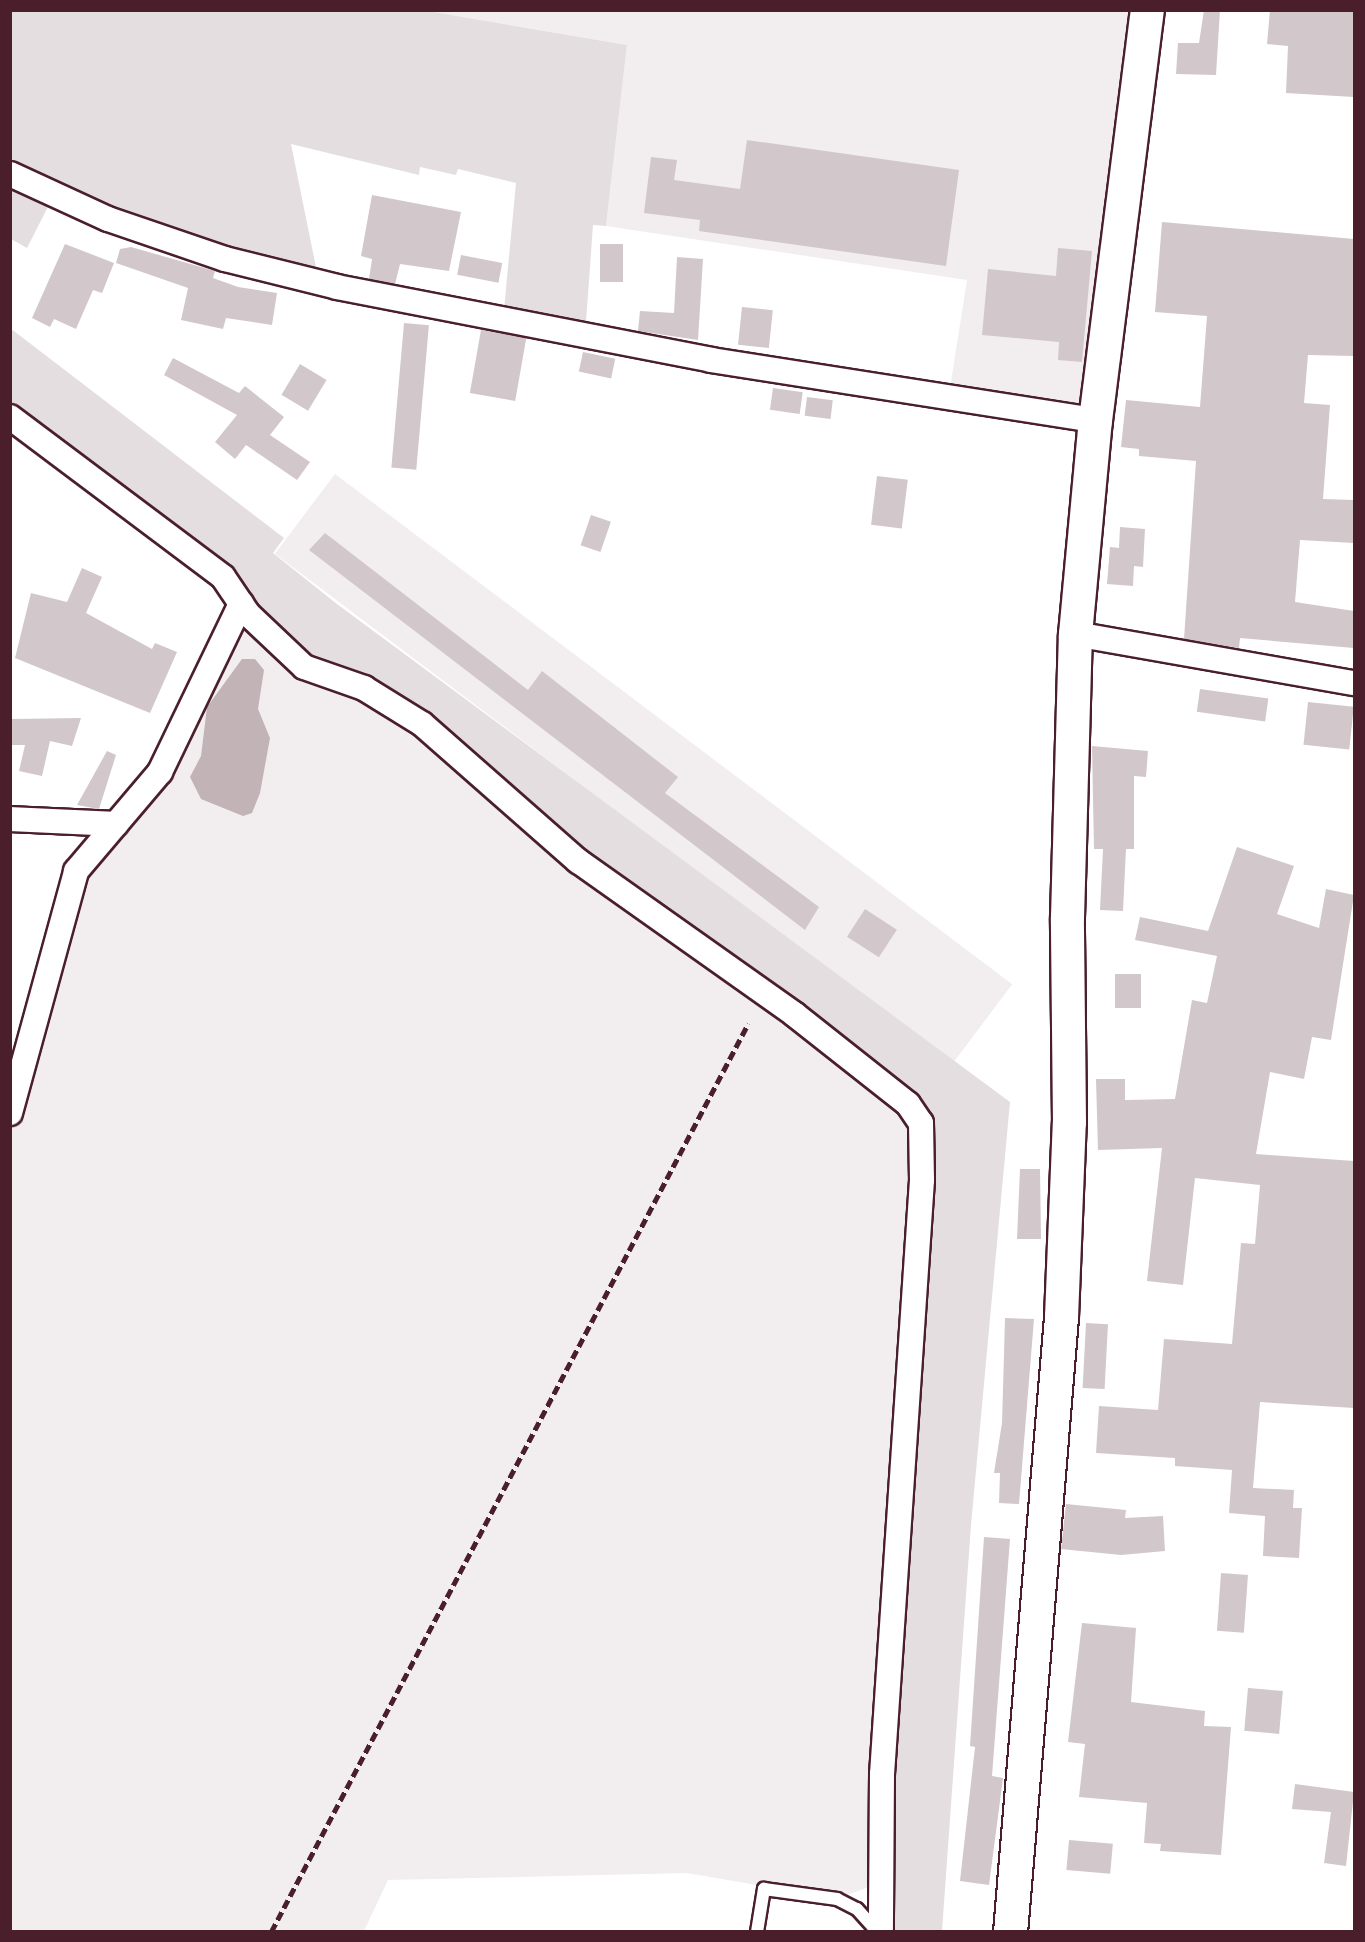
<!DOCTYPE html>
<style>
body{margin:0}
#map{position:relative;width:1365px;height:1942px;overflow:hidden;background:#fff;font-family:Sriracha,sans-serif}
div>[style]{position:absolute}
[style*='--x']{left:calc(var(--x)*1px);top:calc(var(--y)*1px);width:calc(var(--w)*1px);rotate:calc(var(--a)*1deg)}
.built>*{inset:0;background:#f2eeef;transform-origin:0 0}
.green>*{inset:0;background:#e5dee0}
.water>*{inset:0;background:#c1b3b6}
.building>*{inset:0;background:#d2c7cb;transform-origin:0 0}
.roads{filter:drop-shadow(2px 0 #4a1f2b) drop-shadow(-2px 0 #4a1f2b) drop-shadow(0 2px #4a1f2b) drop-shadow(0 -2px #4a1f2b)}
.lane>*{height:12px;margin:-6px;padding:0 6px;transform-origin:6px;border-radius:6px;background:#fff}
.street>*{height:24px;margin:-12px;padding:0 12px;transform-origin:12px;border-radius:12px;background:#fff}
.primary>*{height:33px;margin:-16.5px;padding:0 16.5px;transform-origin:16.5px;border-radius:16.5px;background:#fff}
.rail>*{height:4.5px;margin-top:-2.25px;transform-origin:0;background:repeating-linear-gradient(90deg,#4a1f2b 0 9px,transparent 0 13.5px)}
span{translate:-50% -50%;white-space:nowrap;text-align:center;line-height:1.15;-webkit-text-stroke:4.5px #fff;paint-order:stroke}
.frame{position:absolute;inset:0;border:12px solid #4a1f2b;pointer-events:none}
</style>
<div id="map">
<div class="built">
<div style="clip-path:polygon(428px 11px,1154px 11px,1098px 414px,949px 394px,967px 280px,606px 226px,627px 45px)"></div>
<div style="left:335px;top:474px;width:848px;height:100px;rotate:37deg"></div>
<div style="clip-path:polygon(241px 604px,364px 688px,921px 1123px,883px 1875px,866px 1888px,837px 1899px,687px 1873px,388px 1880px,364px 1931px,11px 1932px,11px 1113px,76px 871px,160px 772px)"></div>
</div>
<div class="green">
<div style="clip-path:polygon(10px 11px,428px 11px,627px 45px,606px 226px,593px 225px,585px 336px,503px 320px,516px 183px,458px 169px,456px 175px,420px 167px,419px 175px,291px 144px,319px 282px,54px 195px,27px 248px,11px 239px)"></div>
<div style="clip-path:polygon(10px 328px,284px 538px,273px 553px,337px 604px,1010px 1102px,971px 1525px,942px 1931px,881px 1931px,921px 1123px,422px 724px,304px 667px,223px 577px,11px 417px)"></div>
</div>
<div class="water">
<div style="clip-path:polygon(242px 659px,255px 659px,264px 670px,258px 709px,270px 738px,260px 793px,252px 813px,243px 816px,201px 799px,190px 777px,201px 756px,207px 707px)"></div>
</div>
<div class="building">
<div style="clip-path:polygon(1204px 10px,1220px 10px,1216px 75px,1176px 74px,1178px 43px,1199px 43px)"></div>
<div style="clip-path:polygon(1270px 10px,1354px 10px,1354px 97px,1286px 93px,1288px 46px,1267px 44px)"></div>
<div style="clip-path:polygon(747px 140px,959px 170px,946px 266px,699px 231px,700px 220px,644px 213px,651px 157px,677px 160px,674px 180px,740px 189px)"></div>
<div style="clip-path:polygon(372px 195px,461px 212px,449px 271px,400px 264px,395px 284px,369px 279px,372px 259px,361px 256px)"></div>
<div style="clip-path:polygon(1162px 222px,1354px 239px,1354px 356px,1308px 355px,1304px 403px,1330px 405px,1323px 499px,1354px 500px,1354px 543px,1300px 540px,1295px 602px,1354px 611px,1354px 648px,1240px 638px,1239px 648px,1184px 639px,1196px 461px,1139px 456px,1139px 449px,1121px 447px,1126px 400px,1200px 407px,1207px 316px,1155px 312px)"></div>
<div style="clip-path:polygon(65px 244px,114px 263px,102px 293px,93px 290px,76px 329px,54px 319px,50px 327px,32px 318px)"></div>
<div style="left:600px;top:244px;width:23px;height:38px"></div>
<div style="clip-path:polygon(131px 247px,215px 271px,213px 278px,238px 287px,277px 293px,272px 325px,226px 318px,223px 329px,181px 320px,188px 288px,116px 263px,120px 249px)"></div>
<div style="clip-path:polygon(1058px 248px,1092px 251px,1082px 362px,1058px 360px,1059px 342px,982px 335px,988px 269px,1056px 276px)"></div>
<div style="left:461px;top:255px;width:42px;height:20px;rotate:11deg"></div>
<div style="clip-path:polygon(677px 257px,703px 259px,698px 340px,638px 331px,640px 311px,674px 313px)"></div>
<div style="left:742px;top:307px;width:31px;height:38px;rotate:6deg"></div>
<div style="left:404px;top:323px;width:25px;height:145px;rotate:5deg"></div>
<div style="left:481px;top:330px;width:46px;height:64px;rotate:10deg"></div>
<div style="left:583px;top:352px;width:33px;height:20px;rotate:12deg"></div>
<div style="clip-path:polygon(173px 358px,239px 393px,245px 386px,284px 417px,270px 435px,310px 462px,297px 480px,246px 445px,235px 459px,215px 442px,237px 415px,164px 375px)"></div>
<div style="left:300px;top:364px;width:31px;height:36px;rotate:31deg"></div>
<div style="left:773px;top:388px;width:30px;height:22px;rotate:8deg"></div>
<div style="left:807px;top:397px;width:26px;height:19px;rotate:7deg"></div>
<div style="left:877px;top:476px;width:31px;height:49px;rotate:7deg"></div>
<div style="left:591px;top:515px;width:21px;height:32px;rotate:19deg"></div>
<div style="clip-path:polygon(1120px 527px,1145px 529px,1143px 567px,1134px 566px,1133px 586px,1107px 584px,1110px 547px,1119px 548px)"></div>
<div style="clip-path:polygon(325px 533px,528px 690px,542px 671px,678px 777px,665px 793px,819px 907px,805px 930px,309px 550px)"></div>
<div style="clip-path:polygon(82px 568px,102px 577px,86px 613px,152px 649px,155px 643px,177px 652px,150px 713px,15px 658px,31px 593px,67px 602px)"></div>
<div style="left:1200px;top:689px;width:69px;height:23px;rotate:8deg"></div>
<div style="left:1308px;top:702px;width:46px;height:43px;rotate:6deg"></div>
<div style="clip-path:polygon(81px 718px,72px 746px,50px 741px,42px 776px,19px 771px,25px 745px,10px 745px,10px 719px)"></div>
<div style="clip-path:polygon(1092px 746px,1148px 751px,1146px 777px,1134px 776px,1134px 849px,1126px 849px,1123px 911px,1100px 910px,1103px 849px,1094px 849px)"></div>
<div style="clip-path:polygon(107px 751px,116px 755px,99px 809px,77px 805px)"></div>
<div style="clip-path:polygon(1237px 847px,1294px 866px,1277px 914px,1319px 928px,1326px 889px,1354px 895px,1331px 1040px,1312px 1037px,1304px 1079px,1270px 1072px,1256px 1154px,1354px 1161px,1354px 1408px,1260px 1402px,1253px 1488px,1294px 1490px,1293px 1508px,1302px 1508px,1299px 1558px,1263px 1556px,1265px 1516px,1229px 1513px,1232px 1470px,1175px 1466px,1175px 1458px,1096px 1453px,1099px 1406px,1158px 1410px,1164px 1339px,1232px 1344px,1241px 1243px,1255px 1244px,1260px 1185px,1195px 1178px,1183px 1285px,1147px 1281px,1162px 1148px,1098px 1150px,1096px 1079px,1125px 1079px,1125px 1100px,1175px 1099px,1192px 1000px,1207px 1003px,1217px 956px,1135px 940px,1140px 917px,1208px 931px)"></div>
<div style="left:865px;top:909px;width:38px;height:33px;rotate:33deg"></div>
<div style="left:1115px;top:974px;width:26px;height:34px"></div>
<div style="clip-path:polygon(1020px 1169px,1040px 1169px,1041px 1239px,1017px 1239px)"></div>
<div style="clip-path:polygon(1005px 1318px,1034px 1319px,1019px 1504px,999px 1503px,1000px 1473px,994px 1473px,1002px 1423px)"></div>
<div style="left:1086px;top:1323px;width:22px;height:65px;rotate:3deg"></div>
<div style="clip-path:polygon(1066px 1504px,1126px 1510px,1125px 1518px,1163px 1516px,1165px 1551px,1121px 1555px,1061px 1549px)"></div>
<div style="clip-path:polygon(984px 1537px,1010px 1539px,992px 1776px,1003px 1778px,989px 1885px,960px 1881px,975px 1747px,970px 1746px)"></div>
<div style="left:1221px;top:1573px;width:27px;height:58px;rotate:4deg"></div>
<div style="clip-path:polygon(1082px 1623px,1136px 1628px,1131px 1702px,1205px 1711px,1204px 1726px,1231px 1727px,1221px 1855px,1160px 1851px,1161px 1844px,1144px 1843px,1147px 1803px,1079px 1797px,1085px 1744px,1068px 1742px)"></div>
<div style="left:1248px;top:1688px;width:35px;height:43px;rotate:5deg"></div>
<div style="clip-path:polygon(1295px 1784px,1354px 1792px,1346px 1866px,1324px 1863px,1331px 1812px,1292px 1809px)"></div>
<div style="left:1069px;top:1840px;width:44px;height:30px;rotate:5deg"></div>
</div>
<div class="roads">
<div class="lane">
<div style="--x:757;--y:1932;--w:44;--a:-80.8"></div>
<div style="--x:764;--y:1889;--w:74;--a:7.8"></div>
<div style="--x:837;--y:1899;--w:22;--a:27"></div>
<div style="--x:857;--y:1909;--w:31;--a:48"></div>
</div>
<div class="street">
<div style="--x:10;--y:174;--w:108;--a:24.7"></div>
<div style="--x:108;--y:219;--w:124;--a:18.9"></div>
<div style="--x:225;--y:259;--w:115;--a:14"></div>
<div style="--x:337;--y:287;--w:381;--a:11"></div>
<div style="--x:711;--y:360;--w:389;--a:8.9"></div>
<div style="--x:10;--y:417;--w:266;--a:36.9"></div>
<div style="--x:223;--y:577;--w:45;--a:56"></div>
<div style="--x:248;--y:614;--w:77;--a:43.4"></div>
<div style="--x:304;--y:667;--w:64;--a:19.3"></div>
<div style="--x:364;--y:688;--w:68;--a:31.8"></div>
<div style="--x:422;--y:724;--w:208;--a:41.3"></div>
<div style="--x:578;--y:861;--w:265;--a:35.3"></div>
<div style="--x:794;--y:1014;--w:145;--a:38.3"></div>
<div style="--x:908;--y:1104;--w:23;--a:56"></div>
<div style="--x:921;--y:1123;--w:57;--a:89"></div>
<div style="--x:922;--y:1180;--w:595;--a:93.85"></div>
<div style="--x:882;--y:1774;--w:158;--a:90.4"></div>
<div style="--x:1075;--y:634;--w:283;--a:10"></div>
<div style="--x:10;--y:819;--w:106;--a:2.7"></div>
<div style="--x:10;--y:1113;--w:251;--a:-74.7"></div>
<div style="--x:76;--y:871;--w:130;--a:-49.7"></div>
<div style="--x:160;--y:772;--w:187;--a:-64.3"></div>
</div>
<div class="primary">
<div style="--x:1010;--y:1932;--w:617;--a:-85.26"></div>
<div style="--x:1061;--y:1317;--w:195;--a:-87.7"></div>
<div style="--x:1069;--y:1122;--w:205;--a:-90.6"></div>
<div style="--x:1067;--y:917;--w:283;--a:-88.4"></div>
<div style="--x:1075;--y:634;--w:215;--a:-84.7"></div>
<div style="--x:1095;--y:420;--w:413;--a:-82.8"></div>
</div>
</div>
<div class="rail">
<div style="--x:271;--y:1932;--w:1026;--a:-62.29"></div>
</div>
<div class="frame"></div>
</div>
